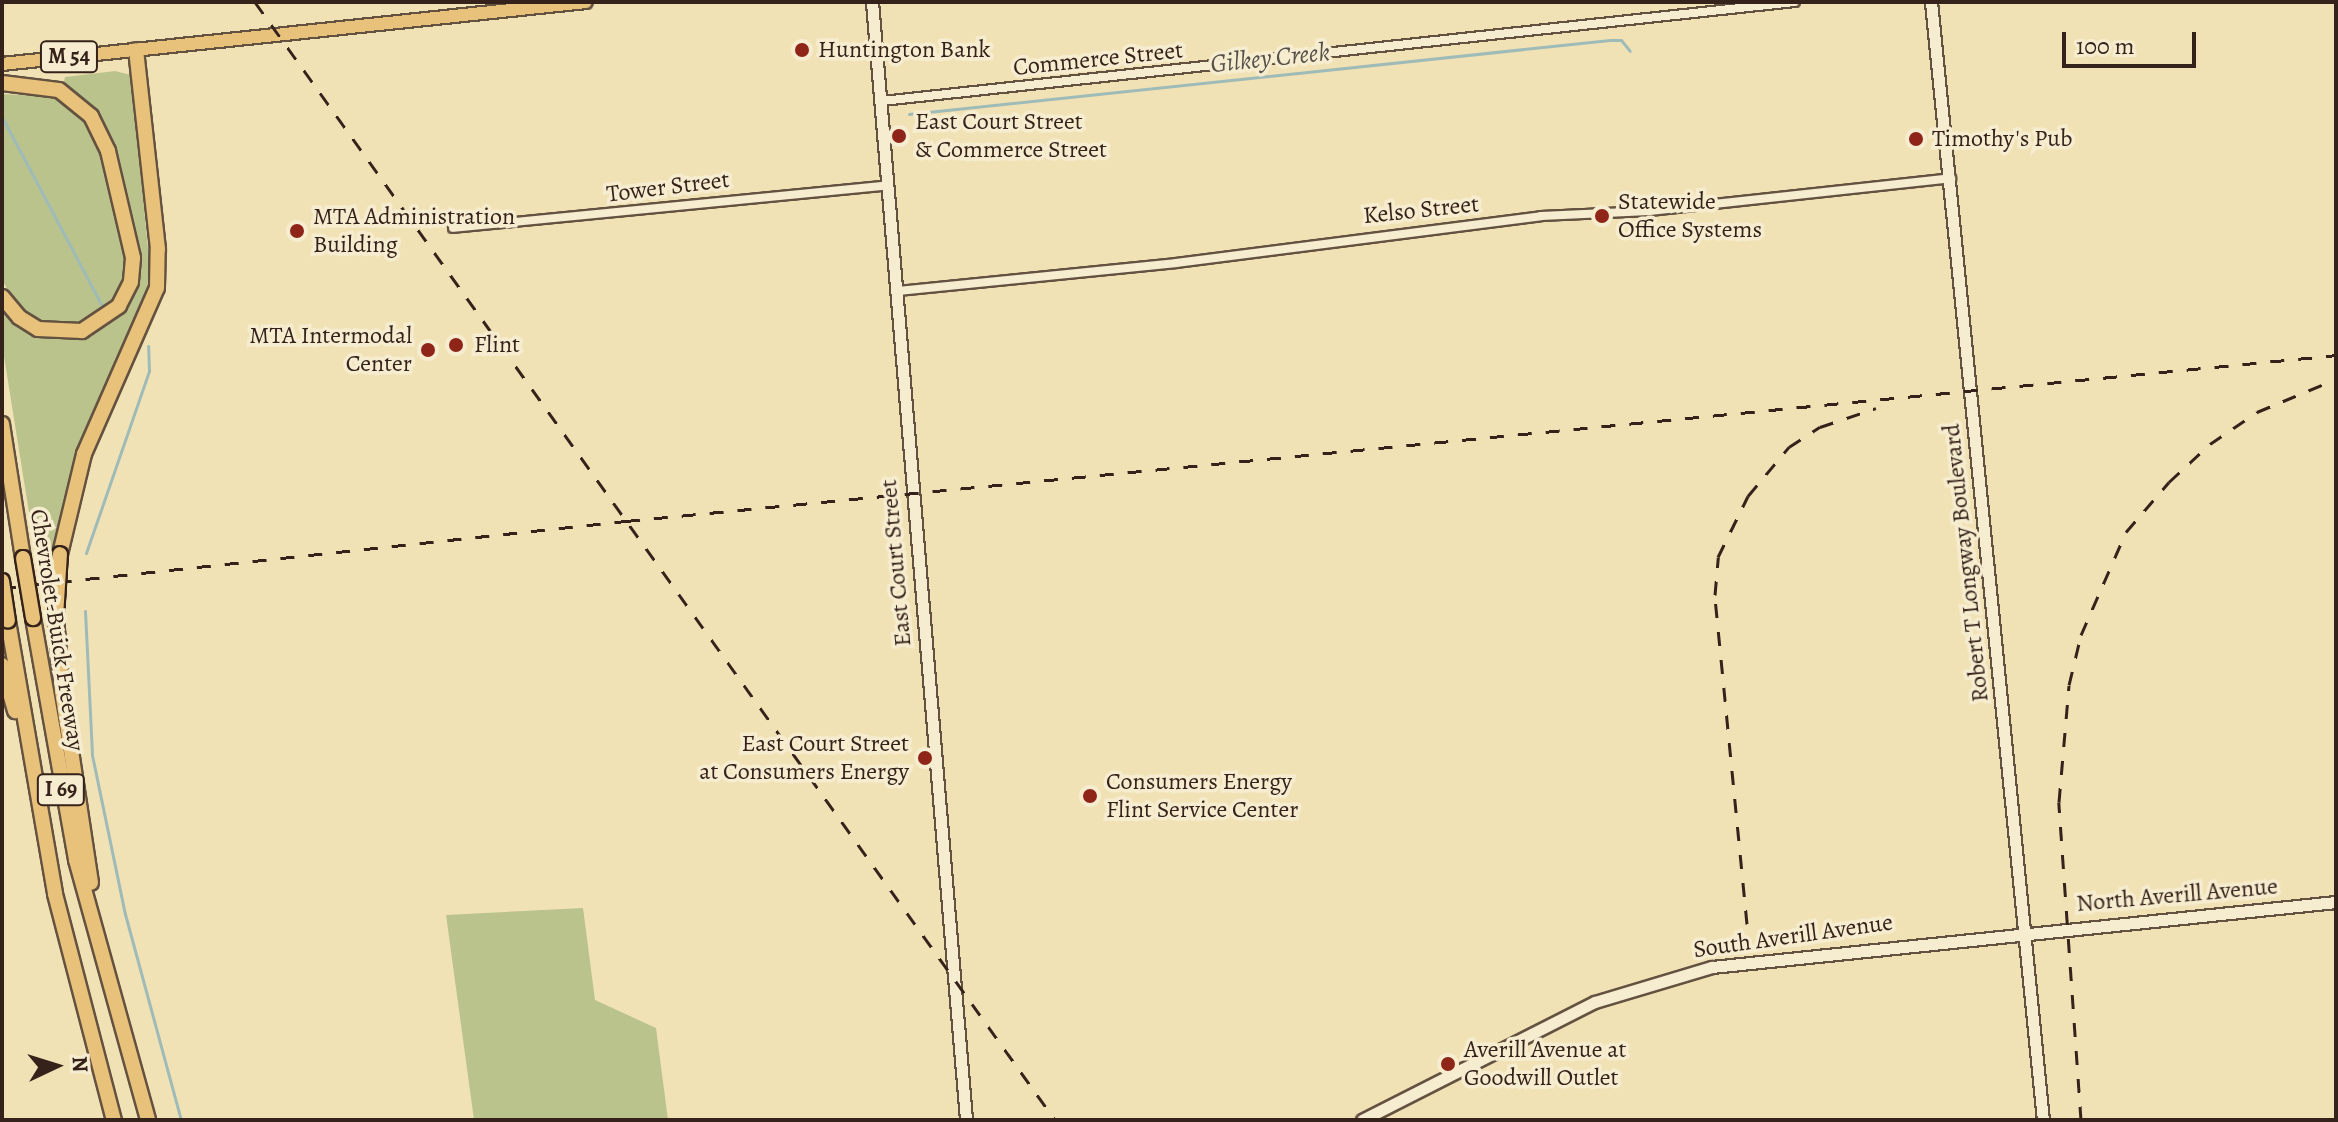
<!DOCTYPE html>
<style>
body{margin:0}
#map{position:relative;width:2338px;height:1122px;overflow:hidden;background:#f1e2b5;font-family:Alegreya,serif}
div>[style]{position:absolute}
[style*='--x']{left:calc(var(--x)*1px);top:calc(var(--y)*1px);width:calc(var(--w)*1px);rotate:calc(var(--a)*1deg)}
.green>*{inset:0;background:#bbc38d}
.stream>*{height:3px;margin:-1.5px;padding:0 1.5px;transform-origin:1.5px;border-radius:1.5px;background:#9fbbb8}
.roads{filter:drop-shadow(2px 0 #645241) drop-shadow(-2px 0 #645241) drop-shadow(0 2px #645241) drop-shadow(0 -2px #645241)}
.street>*{height:8px;margin:-4px;padding:0 4px;transform-origin:4px;border-radius:4px;background:#f6eccf}
.secondary>*{height:11px;margin:-5.5px;padding:0 5.5px;transform-origin:5.5px;border-radius:5.5px;background:#f6eccf}
.primary>*{height:12px;margin:-6px;padding:0 6px;transform-origin:6px;border-radius:6px;background:#e8c17a}
.highway>*{height:14px;margin:-7px;padding:0 7px;transform-origin:7px;border-radius:7px;background:#e8c17a}
.rail>*{height:3px;margin-top:-1.5px;transform-origin:0;background:repeating-linear-gradient(90deg,#35221a 0 14px,transparent 0 28px)}
.bridges{filter:drop-shadow(2px 0 #35221a) drop-shadow(-2px 0 #35221a) drop-shadow(0 2px #35221a) drop-shadow(0 -2px #35221a)}
.highway-bridge>*{height:14px;margin:-7px;padding:0 7px;transform-origin:7px;border-radius:7px;background:#e8c17a}
.dots>*{width:22px;height:22px;translate:-50% -50%;box-sizing:border-box;border:4px solid #f6eccf;border-radius:50%}
span{translate:-50% -50%;white-space:nowrap;text-align:center;line-height:1.15;-webkit-text-stroke:7px #f6eccf;paint-order:stroke}
.shield-label span{padding:2px 6px;background:#f6eccf;border:2px solid;border-radius:6px;-webkit-text-stroke-width:0}
.shield-label{font-size:22px;color:#35221a;font-weight:700}
.poi-label{font-size:24px;color:#35221a}
.left{translate:0 -50%;text-align:left}
.right{translate:-100% -50%;text-align:right}
.street-label{font-size:24px;color:#35221a}
.water-label{font-size:26px;color:#555049;font-style:italic}
.frame{position:absolute;inset:0;border:4px solid #35221a;pointer-events:none}
.north{position:absolute;left:16px;top:1026px;width:80px;height:80px;-webkit-text-stroke:6px #f6eccf;paint-order:stroke;rotate:86deg;font-size:22px;font-weight:700;line-height:32px;text-align:center;color:#35221a}
.north::after{content:'';display:block;margin:auto;width:28px;height:36px;background:#35221a;clip-path:polygon(50% 0,100% 100%,50% 72%,0 100%)}
.scale{position:absolute;left:2062px;top:32px;width:134px;height:36px;box-sizing:border-box;border:4px solid #35221a;border-top:0;padding-left:10px;font-size:24px;line-height:28px;white-space:nowrap;color:#35221a;-webkit-text-stroke:6px #f6eccf;paint-order:stroke}
</style>
<div id="map">
<div class="green">
<div style="clip-path:polygon(115px 71px,131px 75px,150px 269px,148px 297px,81px 442px,64px 497px,55px 554px,36px 556px,2px 344px,2px 306px,42px 335px,64px 339px,97px 331px,124px 309px,138px 254px,133px 226px,113px 154px,93px 109px,63px 85px,65px 77px)"></div>
<div style="clip-path:polygon(2px 94px,57px 97px,86px 121px,97px 144px,122px 229px,125px 271px,112px 303px,84px 323px,39px 321px,12px 299px,2px 279px)"></div>
<div style="clip-path:polygon(583px 908px,595px 1000px,656px 1028px,668px 1120px,474px 1120px,446px 915px)"></div>
</div>
<div class="stream">
<div style="--x:909;--y:114;--w:705;--a:-6.03"></div>
<div style="--x:1610;--y:40;--w:11;--a:0"></div>
<div style="--x:1621;--y:40;--w:14;--a:51"></div>
<div style="--x:2;--y:117;--w:214;--a:62.1"></div>
<div style="--x:86;--y:553;--w:193;--a:-70.9"></div>
<div style="--x:149;--y:371;--w:25;--a:-92"></div>
<div style="--x:85;--y:611;--w:144;--a:87.2"></div>
<div style="--x:92;--y:755;--w:162;--a:78.3"></div>
<div style="--x:125;--y:914;--w:213;--a:74.8"></div>
</div>
<div class="roads">
<div class="street">
<div style="--x:882;--y:101;--w:918;--a:-6.19"></div>
<div style="--x:453;--y:228;--w:437;--a:-5.6"></div>
<div style="--x:897;--y:291;--w:280;--a:-5.7"></div>
<div style="--x:1176;--y:263;--w:368;--a:-7.3"></div>
<div style="--x:1541;--y:216;--w:108;--a:-2.7"></div>
<div style="--x:1649;--y:211;--w:304;--a:-6.2"></div>
</div>
<div class="secondary">
<div style="--x:872;--y:2;--w:1122;--a:85.19"></div>
<div style="--x:1931;--y:2;--w:1124;--a:84.28"></div>
<div style="--x:1362;--y:1120;--w:261;--a:-26.9"></div>
<div style="--x:1595;--y:1002;--w:122;--a:-16.7"></div>
<div style="--x:1712;--y:967;--w:627;--a:-5.95"></div>
</div>
<div class="primary">
<div style="--x:2;--y:64;--w:587;--a:-6.06"></div>
</div>
<div class="highway">
<div style="--x:2;--y:83;--w:57;--a:7"></div>
<div style="--x:59;--y:90;--w:41;--a:39.1"></div>
<div style="--x:91;--y:116;--w:39;--a:64"></div>
<div style="--x:108;--y:151;--w:110;--a:76.8"></div>
<div style="--x:133;--y:258;--w:24;--a:95"></div>
<div style="--x:131;--y:282;--w:27;--a:117"></div>
<div style="--x:119;--y:306;--w:45;--a:146"></div>
<div style="--x:82;--y:331;--w:44;--a:-177.4"></div>
<div style="--x:38;--y:329;--w:22;--a:-148"></div>
<div style="--x:19;--y:317;--w:26;--a:-130"></div>
<div style="--x:2;--y:424;--w:136;--a:81.1"></div>
<div style="--x:60;--y:554;--w:103;--a:-76.5"></div>
<div style="--x:84;--y:454;--w:181;--a:-66.3"></div>
<div style="--x:157;--y:288;--w:39;--a:-89"></div>
<div style="--x:158;--y:249;--w:200;--a:-96.3"></div>
<div style="--x:56;--y:617;--w:74;--a:85.4"></div>
<div style="--x:62;--y:691;--w:194;--a:81.4"></div>
<div style="--x:33;--y:618;--w:246;--a:79.9"></div>
<div style="--x:76;--y:860;--w:270;--a:74.5"></div>
<div style="--x:8;--y:621;--w:277;--a:80.2"></div>
<div style="--x:55;--y:894;--w:234;--a:75.4"></div>
<div style="--x:2;--y:665;--w:48;--a:74.2"></div>
</div>
</div>
<div class="rail">
<div style="--x:255;--y:2;--w:1375;--a:54.41"></div>
<div style="--x:2;--y:588;--w:628;--a:-6.13"></div>
<div style="--x:626;--y:521;--w:1718;--a:-5.54"></div>
<div style="--x:1747;--y:924;--w:331;--a:-95.6"></div>
<div style="--x:1715;--y:595;--w:38;--a:-85"></div>
<div style="--x:1718;--y:557;--w:68;--a:-63.8"></div>
<div style="--x:1748;--y:496;--w:64;--a:-50.1"></div>
<div style="--x:1789;--y:447;--w:37;--a:-33"></div>
<div style="--x:1820;--y:427;--w:59;--a:-18.7"></div>
<div style="--x:2081;--y:1120;--w:319;--a:-94"></div>
<div style="--x:2059;--y:802;--w:117;--a:-85.1"></div>
<div style="--x:2069;--y:685;--w:51;--a:-76.5"></div>
<div style="--x:2081;--y:635;--w:112;--a:-66.4"></div>
<div style="--x:2126;--y:532;--w:66;--a:-49.3"></div>
<div style="--x:2169;--y:482;--w:56;--a:-42.8"></div>
<div style="--x:2210;--y:444;--w:57;--a:-34.2"></div>
<div style="--x:2257;--y:412;--w:86;--a:-22.7"></div>
</div>
<div class="bridges">
<div class="highway-bridge">
<div style="--x:23;--y:558;--w:61;--a:80.5"></div>
<div style="--x:2;--y:581;--w:40;--a:81.5"></div>
<div style="--x:56;--y:617;--w:63;--a:-86.4"></div>
</div>
</div>
<div class="dots">
<div style="left:802px;top:50px;background:#8f2418"></div>
<div style="left:899px;top:136px;background:#8f2418"></div>
<div style="left:1916px;top:139px;background:#8f2418"></div>
<div style="left:1602px;top:216px;background:#8f2418"></div>
<div style="left:297px;top:231px;background:#8f2418"></div>
<div style="left:456px;top:345px;background:#8f2418"></div>
<div style="left:428px;top:350px;background:#8f2418"></div>
<div style="left:925px;top:758px;background:#8f2418"></div>
<div style="left:1090px;top:796px;background:#8f2418"></div>
<div style="left:1448px;top:1064px;background:#8f2418"></div>
</div>
<div class="shield-label">
<span style="left:69px;top:57px">M 54</span>
<span style="left:61px;top:790px">I 69</span>
</div>
<div class="poi-label">
<span class="left" style="left:818px;top:50px">Huntington Bank</span>
<span class="left" style="left:915px;top:136px">East Court Street<br>&amp; Commerce Street</span>
<span class="left" style="left:1932px;top:139px">Timothy's Pub</span>
<span class="left" style="left:1618px;top:216px">Statewide<br>Office Systems</span>
<span class="left" style="left:313px;top:231px">MTA Administration<br>Building</span>
<span class="right" style="left:412px;top:350px">MTA Intermodal<br>Center</span>
<span class="left" style="left:474px;top:345px">Flint</span>
<span class="right" style="left:909px;top:758px">East Court Street<br>at Consumers Energy</span>
<span class="left" style="left:1106px;top:796px">Consumers Energy<br>Flint Service Center</span>
<span class="left" style="left:1464px;top:1064px">Averill Avenue at<br>Goodwill Outlet</span>
</div>
<div class="street-label">
<span style="left:1098px;top:59px;rotate:-6deg">Commerce Street</span>
<span style="left:668px;top:187px;rotate:-7deg">Tower Street</span>
<span style="left:1421px;top:210px;rotate:-6deg">Kelso Street</span>
<span style="left:896px;top:563px;rotate:-95deg">East Court Street</span>
<span style="left:1966px;top:563px;rotate:-96deg">Robert T Longway Boulevard</span>
<span style="left:57px;top:630px;rotate:81deg">Chevrolet-Buick Freeway</span>
<span style="left:2177px;top:895px;rotate:-5deg">North Averill Avenue</span>
<span style="left:1793px;top:936px;rotate:-8deg">South Averill Avenue</span>
</div>
<div class="water-label">
<span style="left:1270px;top:58px;rotate:-6deg">Gilkey Creek</span>
</div>
<div class="frame"></div>
<div class="north">N</div>
<div class="scale">100 m</div>
</div>
